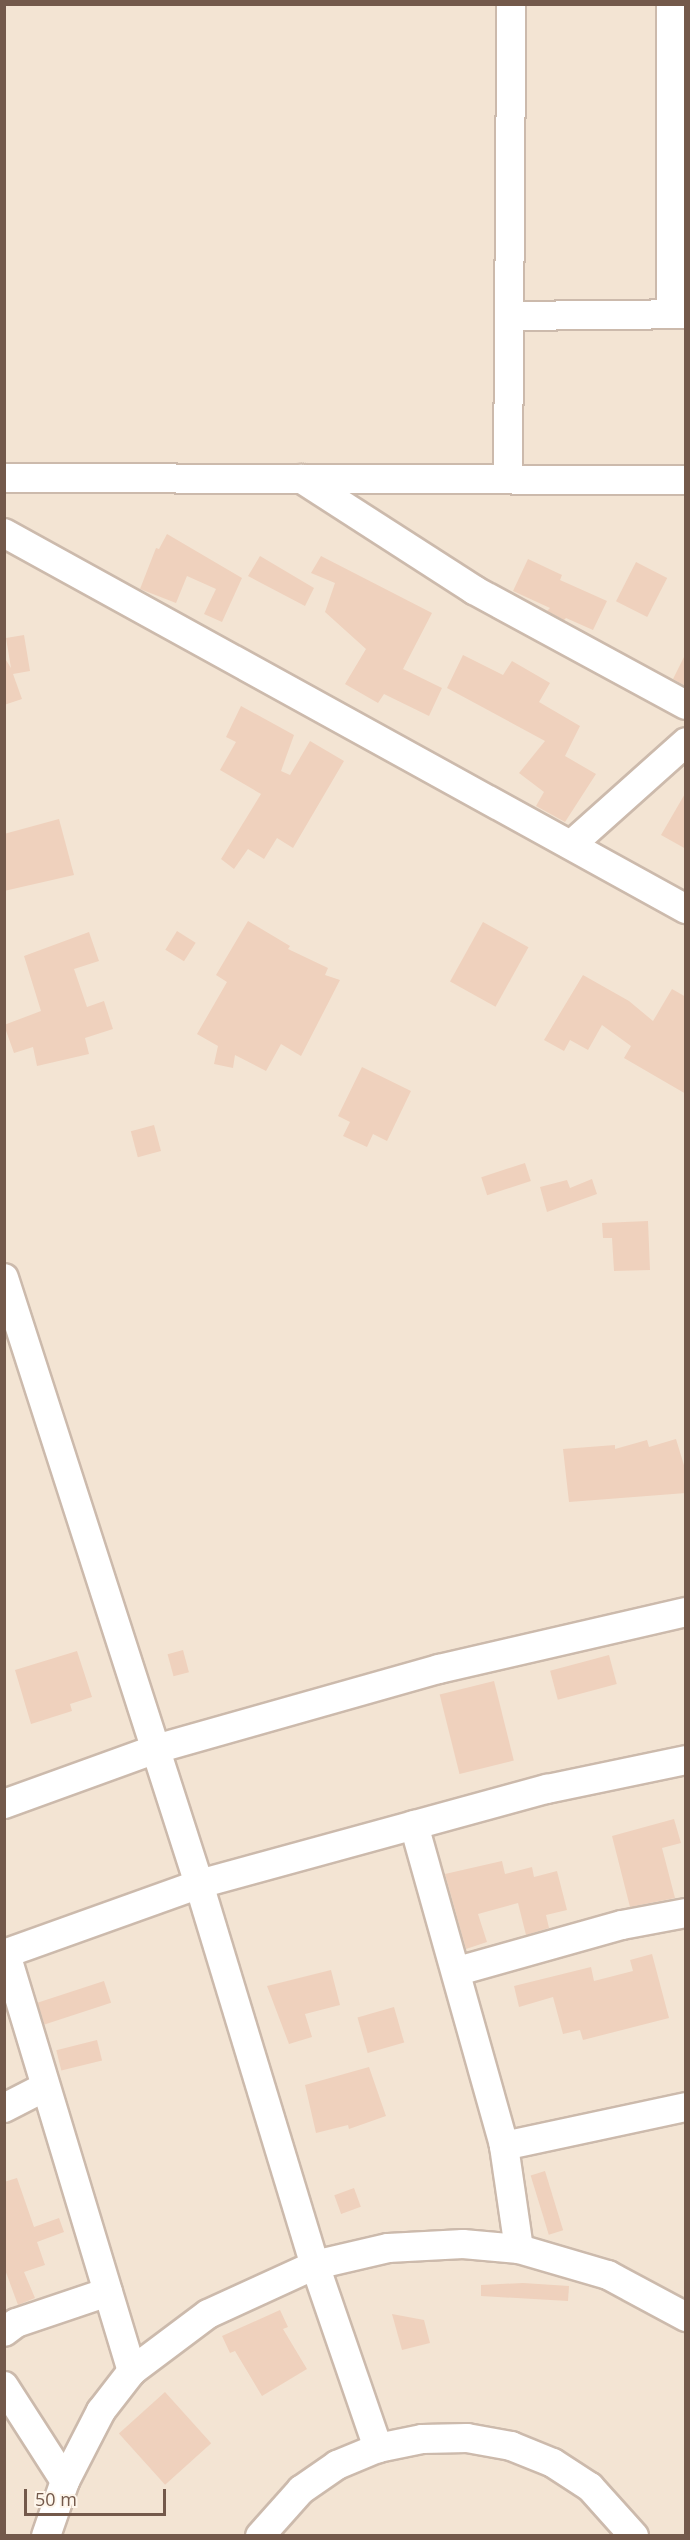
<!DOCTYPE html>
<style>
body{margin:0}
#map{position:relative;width:690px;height:2540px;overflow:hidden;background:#fbf2e5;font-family:"Open Sans",sans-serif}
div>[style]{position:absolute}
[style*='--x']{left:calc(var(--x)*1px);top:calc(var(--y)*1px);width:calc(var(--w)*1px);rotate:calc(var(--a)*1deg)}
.residential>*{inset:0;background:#f3e4d3;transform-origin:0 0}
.building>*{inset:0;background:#efd1bd;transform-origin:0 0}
.roads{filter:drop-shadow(2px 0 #ccbaac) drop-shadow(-2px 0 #ccbaac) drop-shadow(0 2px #ccbaac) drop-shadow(0 -2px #ccbaac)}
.minor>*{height:28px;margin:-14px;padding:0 14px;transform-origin:14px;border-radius:14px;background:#fff}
span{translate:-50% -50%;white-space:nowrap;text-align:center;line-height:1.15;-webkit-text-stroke:4.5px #fef6eb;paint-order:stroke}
.frame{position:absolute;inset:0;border:6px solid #73594b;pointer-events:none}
.scale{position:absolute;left:24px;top:2489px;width:142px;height:27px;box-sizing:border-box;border:3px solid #73594b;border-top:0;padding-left:8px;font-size:18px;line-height:21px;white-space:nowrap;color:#73594b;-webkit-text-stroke:4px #fef6eb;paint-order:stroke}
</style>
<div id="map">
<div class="residential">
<div style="left:5px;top:5px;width:680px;height:2530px"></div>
</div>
<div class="building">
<div style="clip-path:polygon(167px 534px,242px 578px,222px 622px,204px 614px,216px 589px,187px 576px,176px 603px,140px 589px,156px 548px,159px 549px)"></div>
<div style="clip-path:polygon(260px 556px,314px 588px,305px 606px,248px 576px)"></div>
<div style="clip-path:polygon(321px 556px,432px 613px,403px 669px,442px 688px,429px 716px,384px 694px,378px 703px,345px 684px,366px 649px,325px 612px,335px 583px,311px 573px)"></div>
<div style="clip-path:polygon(528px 559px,562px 575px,560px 580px,607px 601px,593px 630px,566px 618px,564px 620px,547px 611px,550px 608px,513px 591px)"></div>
<div style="left:636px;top:562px;width:35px;height:44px;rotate:27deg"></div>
<div style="clip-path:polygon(24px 635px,30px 671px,13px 674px,22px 699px,4px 705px,4px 657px,11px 668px,6px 638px)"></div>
<div style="clip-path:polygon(686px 653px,686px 686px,673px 679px)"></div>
<div style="clip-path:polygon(463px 655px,503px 675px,512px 661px,550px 683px,539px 702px,580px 726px,565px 756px,596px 774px,565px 822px,536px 806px,544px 792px,519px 773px,545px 741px,447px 688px)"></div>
<div style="clip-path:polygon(241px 706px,294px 735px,281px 771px,290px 775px,310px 741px,344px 761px,293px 848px,277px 838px,264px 859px,248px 849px,234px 869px,221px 859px,261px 794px,220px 770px,236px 742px,226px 737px)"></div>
<div style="clip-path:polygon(686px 792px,686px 849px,661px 835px)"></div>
<div style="clip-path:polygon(59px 819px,74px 875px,4px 891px,4px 834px)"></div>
<div style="clip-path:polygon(248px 921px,290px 946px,288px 949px,328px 968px,325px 975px,340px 980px,301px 1056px,281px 1044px,266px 1071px,235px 1055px,233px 1068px,214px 1064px,218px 1046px,197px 1034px,227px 982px,216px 975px)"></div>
<div style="left:483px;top:922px;width:52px;height:68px;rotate:29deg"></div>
<div style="left:177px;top:931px;width:22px;height:22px;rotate:32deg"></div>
<div style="clip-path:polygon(89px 932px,99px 961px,74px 969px,87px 1007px,104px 1001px,113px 1029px,85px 1038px,89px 1054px,37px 1066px,33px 1047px,14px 1053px,4px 1025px,41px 1011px,24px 956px)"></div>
<div style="clip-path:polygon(583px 975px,629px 1001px,653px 1021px,672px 989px,686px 997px,686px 1094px,624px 1058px,631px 1046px,602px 1025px,588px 1050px,570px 1040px,564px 1051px,544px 1040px)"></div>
<div style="clip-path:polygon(362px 1067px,411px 1091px,387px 1141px,373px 1134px,367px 1147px,343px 1136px,350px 1122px,338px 1116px)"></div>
<div style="left:154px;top:1125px;width:27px;height:24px;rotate:75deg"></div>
<div style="left:525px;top:1163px;width:19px;height:46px;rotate:72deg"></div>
<div style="clip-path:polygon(592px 1179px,597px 1194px,547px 1212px,540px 1187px,567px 1180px,570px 1188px)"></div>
<div style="clip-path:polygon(648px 1221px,650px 1270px,614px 1271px,612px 1238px,603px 1238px,602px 1223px)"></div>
<div style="clip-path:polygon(676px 1439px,686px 1472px,686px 1493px,569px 1502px,563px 1449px,615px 1445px,615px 1449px,647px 1440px,649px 1447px)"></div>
<div style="left:183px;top:1650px;width:23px;height:16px;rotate:75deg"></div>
<div style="clip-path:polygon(77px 1651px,92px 1697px,70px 1704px,72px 1711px,31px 1724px,15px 1670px)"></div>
<div style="left:609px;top:1655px;width:30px;height:61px;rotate:75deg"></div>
<div style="left:494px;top:1681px;width:82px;height:56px;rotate:76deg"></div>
<div style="clip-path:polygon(674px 1819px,681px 1843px,662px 1848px,675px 1898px,630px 1907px,612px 1836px)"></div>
<div style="clip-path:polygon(502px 1861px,505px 1874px,532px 1867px,534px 1877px,557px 1871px,567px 1910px,546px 1915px,549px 1928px,526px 1935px,518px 1903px,478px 1914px,487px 1942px,466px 1949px,445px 1874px)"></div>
<div style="clip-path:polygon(652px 1954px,669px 2018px,583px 2040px,580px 2030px,563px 2034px,553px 1997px,519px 2007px,514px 1986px,591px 1967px,594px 1981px,633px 1971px,630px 1960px)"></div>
<div style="clip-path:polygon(331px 1970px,340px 2005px,305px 2014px,312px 2037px,289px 2044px,267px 1986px)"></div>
<div style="left:104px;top:1981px;width:23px;height:70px;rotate:72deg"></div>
<div style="left:394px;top:2007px;width:37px;height:38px;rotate:74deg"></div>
<div style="left:97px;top:2040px;width:21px;height:42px;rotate:76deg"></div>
<div style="clip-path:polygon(369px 2067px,386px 2116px,349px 2129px,348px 2125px,316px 2133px,305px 2085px)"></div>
<div style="left:545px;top:2171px;width:62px;height:15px;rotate:73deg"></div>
<div style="clip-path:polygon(17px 2178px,34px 2227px,59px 2218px,64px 2232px,37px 2242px,45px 2265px,24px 2272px,35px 2298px,18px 2305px,4px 2267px,4px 2182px)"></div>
<div style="left:354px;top:2188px;width:20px;height:21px;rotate:70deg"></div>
<div style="clip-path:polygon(523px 2283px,569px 2286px,568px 2301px,481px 2296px,481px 2285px)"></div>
<div style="clip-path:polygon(280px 2310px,288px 2327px,283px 2329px,307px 2369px,262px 2396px,235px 2351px,230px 2353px,222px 2336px)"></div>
<div style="clip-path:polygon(392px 2314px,424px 2320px,430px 2343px,402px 2350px)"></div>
<div style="left:165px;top:2392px;width:69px;height:62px;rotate:48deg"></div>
</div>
<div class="roads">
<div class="minor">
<div style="--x:671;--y:314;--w:310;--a:-90"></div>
<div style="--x:509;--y:316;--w:177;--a:-0.6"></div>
<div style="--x:4;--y:478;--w:682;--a:0.17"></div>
<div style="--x:302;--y:479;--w:205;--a:32.8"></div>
<div style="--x:474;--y:590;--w:241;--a:28.5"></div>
<div style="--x:508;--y:479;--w:475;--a:-89.6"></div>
<div style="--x:4;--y:533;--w:779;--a:28.87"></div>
<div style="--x:571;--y:845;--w:154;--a:-41.8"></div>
<div style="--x:4;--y:1278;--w:637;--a:72.16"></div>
<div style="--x:199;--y:1884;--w:398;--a:73.1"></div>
<div style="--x:315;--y:2265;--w:194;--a:71"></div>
<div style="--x:4;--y:1804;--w:162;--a:-19.9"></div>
<div style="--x:156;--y:1749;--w:294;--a:-15.8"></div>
<div style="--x:439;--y:1669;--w:253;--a:-13"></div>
<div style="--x:414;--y:1825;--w:333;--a:74.3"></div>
<div style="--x:504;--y:2146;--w:104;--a:81.7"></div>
<div style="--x:4;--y:1954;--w:207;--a:-19.7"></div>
<div style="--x:199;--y:1884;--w:361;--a:-15.3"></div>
<div style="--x:547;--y:1789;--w:142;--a:-11.8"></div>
<div style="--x:6;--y:1954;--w:436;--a:73.2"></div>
<div style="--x:458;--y:1971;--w:170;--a:-15.7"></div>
<div style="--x:622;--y:1925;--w:65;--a:-10.6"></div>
<div style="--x:4;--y:2108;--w:46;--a:-27.1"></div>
<div style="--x:504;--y:2146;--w:186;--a:-12.1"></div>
<div style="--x:4;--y:2332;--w:15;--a:-37"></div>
<div style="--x:16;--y:2323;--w:97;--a:-18.6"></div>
<div style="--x:4;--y:2386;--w:113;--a:57.3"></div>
<div style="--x:46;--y:2536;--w:58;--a:-70.9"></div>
<div style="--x:65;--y:2481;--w:79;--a:-62.8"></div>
<div style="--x:101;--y:2411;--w:51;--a:-52.2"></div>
<div style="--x:132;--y:2371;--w:95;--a:-36.9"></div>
<div style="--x:208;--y:2314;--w:118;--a:-24.6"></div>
<div style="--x:315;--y:2265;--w:75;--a:-13.1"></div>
<div style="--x:388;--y:2248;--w:75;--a:-3.1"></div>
<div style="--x:463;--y:2244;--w:56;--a:5.1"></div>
<div style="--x:519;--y:2249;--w:93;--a:16.3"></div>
<div style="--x:608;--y:2275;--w:89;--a:28.3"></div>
<div style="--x:260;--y:2536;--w:62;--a:-48.3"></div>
<div style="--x:301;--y:2490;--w:44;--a:-34.8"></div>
<div style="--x:337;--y:2465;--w:44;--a:-22.5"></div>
<div style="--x:378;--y:2448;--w:45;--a:-11.6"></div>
<div style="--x:422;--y:2439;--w:45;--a:-1.3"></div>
<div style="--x:467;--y:2438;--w:45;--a:10.3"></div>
<div style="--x:511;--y:2446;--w:45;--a:22"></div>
<div style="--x:553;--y:2463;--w:44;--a:33"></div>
<div style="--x:590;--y:2487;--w:66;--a:48.1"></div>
</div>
</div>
<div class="frame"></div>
<div class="scale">50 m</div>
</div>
